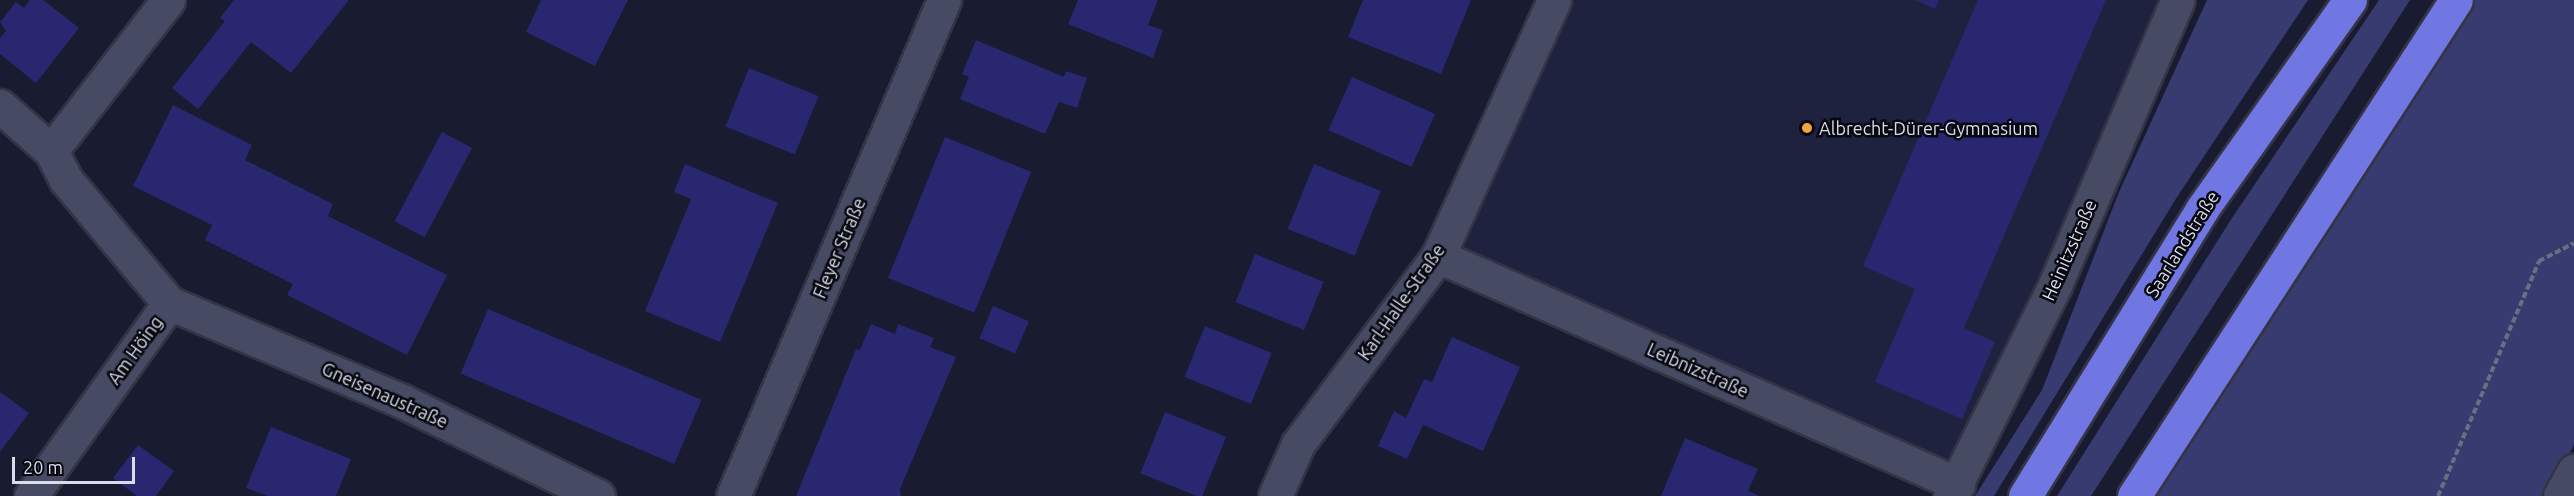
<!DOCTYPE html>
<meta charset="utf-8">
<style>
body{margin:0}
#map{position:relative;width:2574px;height:496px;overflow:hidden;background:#191b30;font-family:Ubuntu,sans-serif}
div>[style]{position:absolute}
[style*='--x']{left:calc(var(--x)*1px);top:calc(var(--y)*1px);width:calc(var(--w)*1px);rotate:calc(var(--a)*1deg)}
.built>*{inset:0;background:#1f223e}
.green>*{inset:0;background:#373b70}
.building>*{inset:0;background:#282770;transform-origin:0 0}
.path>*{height:4px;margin-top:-2px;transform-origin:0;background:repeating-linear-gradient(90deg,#6b6d80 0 6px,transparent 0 9px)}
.roads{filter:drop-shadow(2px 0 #343446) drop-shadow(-2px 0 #343446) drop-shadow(0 2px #343446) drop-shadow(0 -2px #343446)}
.street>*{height:33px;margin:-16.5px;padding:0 16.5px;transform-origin:16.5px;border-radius:16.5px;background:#464a62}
.secondary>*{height:33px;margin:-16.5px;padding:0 16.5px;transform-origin:16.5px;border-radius:16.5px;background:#464a62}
.highway>*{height:33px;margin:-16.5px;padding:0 16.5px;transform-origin:16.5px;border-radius:16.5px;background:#7077e3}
.dots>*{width:16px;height:16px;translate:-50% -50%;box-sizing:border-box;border:3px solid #06070f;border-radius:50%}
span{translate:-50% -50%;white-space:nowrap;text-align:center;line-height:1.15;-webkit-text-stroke:5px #06070f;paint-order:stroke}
.poi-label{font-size:18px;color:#d9dceb}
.left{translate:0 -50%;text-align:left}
.street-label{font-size:18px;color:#d9dceb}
.scale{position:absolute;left:12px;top:457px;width:123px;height:27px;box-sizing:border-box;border:3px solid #d9dceb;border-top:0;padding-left:8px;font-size:18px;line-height:21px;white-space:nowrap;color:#d9dceb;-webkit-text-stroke:4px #06070f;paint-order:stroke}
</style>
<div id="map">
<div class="built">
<div style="clip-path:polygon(1554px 0,2176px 0,1958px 484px,1438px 256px)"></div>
</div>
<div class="green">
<div style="clip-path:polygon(2207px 0,2308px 0,2177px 197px,1994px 496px,1975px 496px,2042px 390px,2119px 192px)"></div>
<div style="clip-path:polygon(2379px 0,2410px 0,2091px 496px,2057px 496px,2230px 221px)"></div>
<div style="clip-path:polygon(2472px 0,2574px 0,2574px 445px,2546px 496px,2143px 496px)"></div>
</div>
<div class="building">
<div style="clip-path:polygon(30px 0,43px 0,79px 28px,36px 83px,0 54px,0 38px,6px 31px,0 22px,16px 2px,24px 8px)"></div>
<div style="clip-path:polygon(234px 0,349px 0,291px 73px,251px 42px,198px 109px,172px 88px,225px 21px,220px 18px)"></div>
<div style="clip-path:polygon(541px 0,628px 0,595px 66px,526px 32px)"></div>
<div style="clip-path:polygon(1078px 0,1158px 0,1148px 25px,1163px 30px,1153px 58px,1068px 24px)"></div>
<div style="clip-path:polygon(1363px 0,1471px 0,1441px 74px,1348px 37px)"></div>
<div style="clip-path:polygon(1915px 0,1939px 0,1935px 9px)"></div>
<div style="clip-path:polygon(1978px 0,2106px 0,1964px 328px,1995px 342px,1962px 419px,1875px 382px,1915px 289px,1863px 266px)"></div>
<div style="clip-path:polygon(976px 40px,1064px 77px,1066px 71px,1087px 78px,1077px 108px,1059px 102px,1045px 134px,960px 99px,969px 77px,962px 74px)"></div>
<div style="left:749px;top:68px;width:75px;height:63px;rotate:22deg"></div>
<div style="left:1352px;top:77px;width:91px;height:58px;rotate:24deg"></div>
<div style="clip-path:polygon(173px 105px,252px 145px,245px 160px,333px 204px,328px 216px,447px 275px,407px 355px,287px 295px,293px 284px,205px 240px,212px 225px,133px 186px)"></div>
<div style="left:442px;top:132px;width:34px;height:101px;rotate:28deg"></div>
<div style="left:945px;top:137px;width:93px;height:152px;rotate:22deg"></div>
<div style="clip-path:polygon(685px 164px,778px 203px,720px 342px,645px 311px,691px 199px,674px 192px)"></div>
<div style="left:1314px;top:164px;width:72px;height:70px;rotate:22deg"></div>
<div style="left:1255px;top:254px;width:74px;height:52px;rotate:22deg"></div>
<div style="left:993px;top:306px;width:39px;height:35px;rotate:23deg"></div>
<div style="left:488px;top:309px;width:232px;height:70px;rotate:23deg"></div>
<div style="clip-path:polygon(871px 324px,895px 334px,898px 324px,934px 338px,930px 347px,956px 357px,900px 489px,901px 496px,796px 496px,856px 349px,860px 350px)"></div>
<div style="left:1205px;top:326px;width:72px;height:55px;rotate:22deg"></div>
<div style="clip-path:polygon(1452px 337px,1520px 367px,1483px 451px,1423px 425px,1407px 459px,1378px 446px,1394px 411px,1406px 418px,1424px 379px,1432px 382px)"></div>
<div style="clip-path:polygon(0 392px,29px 413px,0 452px)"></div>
<div style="left:1165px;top:412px;width:66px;height:66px;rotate:22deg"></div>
<div style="clip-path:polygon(271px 427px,351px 459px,336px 496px,267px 496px,246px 488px)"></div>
<div style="clip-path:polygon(1685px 438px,1758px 469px,1748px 491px,1760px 496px,1661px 496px)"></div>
<div style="clip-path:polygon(138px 445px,174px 471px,156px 496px,137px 496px,113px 478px)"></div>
</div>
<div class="path">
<div style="--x:2438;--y:496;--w:256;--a:-66.7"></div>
<div style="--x:2539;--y:261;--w:39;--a:-27"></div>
</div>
<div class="roads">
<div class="street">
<div style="--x:0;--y:106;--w:68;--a:41.4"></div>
<div style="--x:1438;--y:256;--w:568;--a:23.68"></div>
<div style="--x:169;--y:303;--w:253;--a:22.8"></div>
<div style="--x:402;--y:401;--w:218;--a:25.9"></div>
<div style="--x:31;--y:496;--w:237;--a:-54.4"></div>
<div style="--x:169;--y:303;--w:160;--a:-129.9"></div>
<div style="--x:66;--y:180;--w:33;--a:-117"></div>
<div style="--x:51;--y:151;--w:191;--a:-52.2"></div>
<div style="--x:1275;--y:496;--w:57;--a:-66.1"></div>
<div style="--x:1298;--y:444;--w:234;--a:-53.3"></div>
<div style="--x:1438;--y:256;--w:281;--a:-65.6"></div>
<div style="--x:1950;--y:496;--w:236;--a:-63.5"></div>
<div style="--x:2055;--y:285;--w:310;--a:-66.7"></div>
<div style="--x:2560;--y:496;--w:29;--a:-61"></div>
</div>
<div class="secondary">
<div style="--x:733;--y:496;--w:539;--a:-66.95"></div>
</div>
<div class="highway">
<div style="--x:2025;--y:496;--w:337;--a:-58.3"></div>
<div style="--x:2202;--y:209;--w:256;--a:-54.7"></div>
<div style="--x:2134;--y:496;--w:591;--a:-57.01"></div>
</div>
</div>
<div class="dots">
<div style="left:1807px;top:128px;background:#f3a443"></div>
</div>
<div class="poi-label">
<span class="left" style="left:1819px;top:128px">Albrecht-Dürer-Gymnasium</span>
</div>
<div class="street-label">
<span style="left:2182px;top:244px;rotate:-58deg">Saarlandstraße</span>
<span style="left:839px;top:248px;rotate:-67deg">Fleyer Straße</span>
<span style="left:2069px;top:250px;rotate:-66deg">Heinitzstraße</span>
<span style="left:1401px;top:302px;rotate:-55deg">Karl-Halle-Straße</span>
<span style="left:135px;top:350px;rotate:-54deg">Am Höing</span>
<span style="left:1698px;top:370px;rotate:24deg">Leibnizstraße</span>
<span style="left:385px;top:395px;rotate:24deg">Gneisenaustraße</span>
</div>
<div class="scale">20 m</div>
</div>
